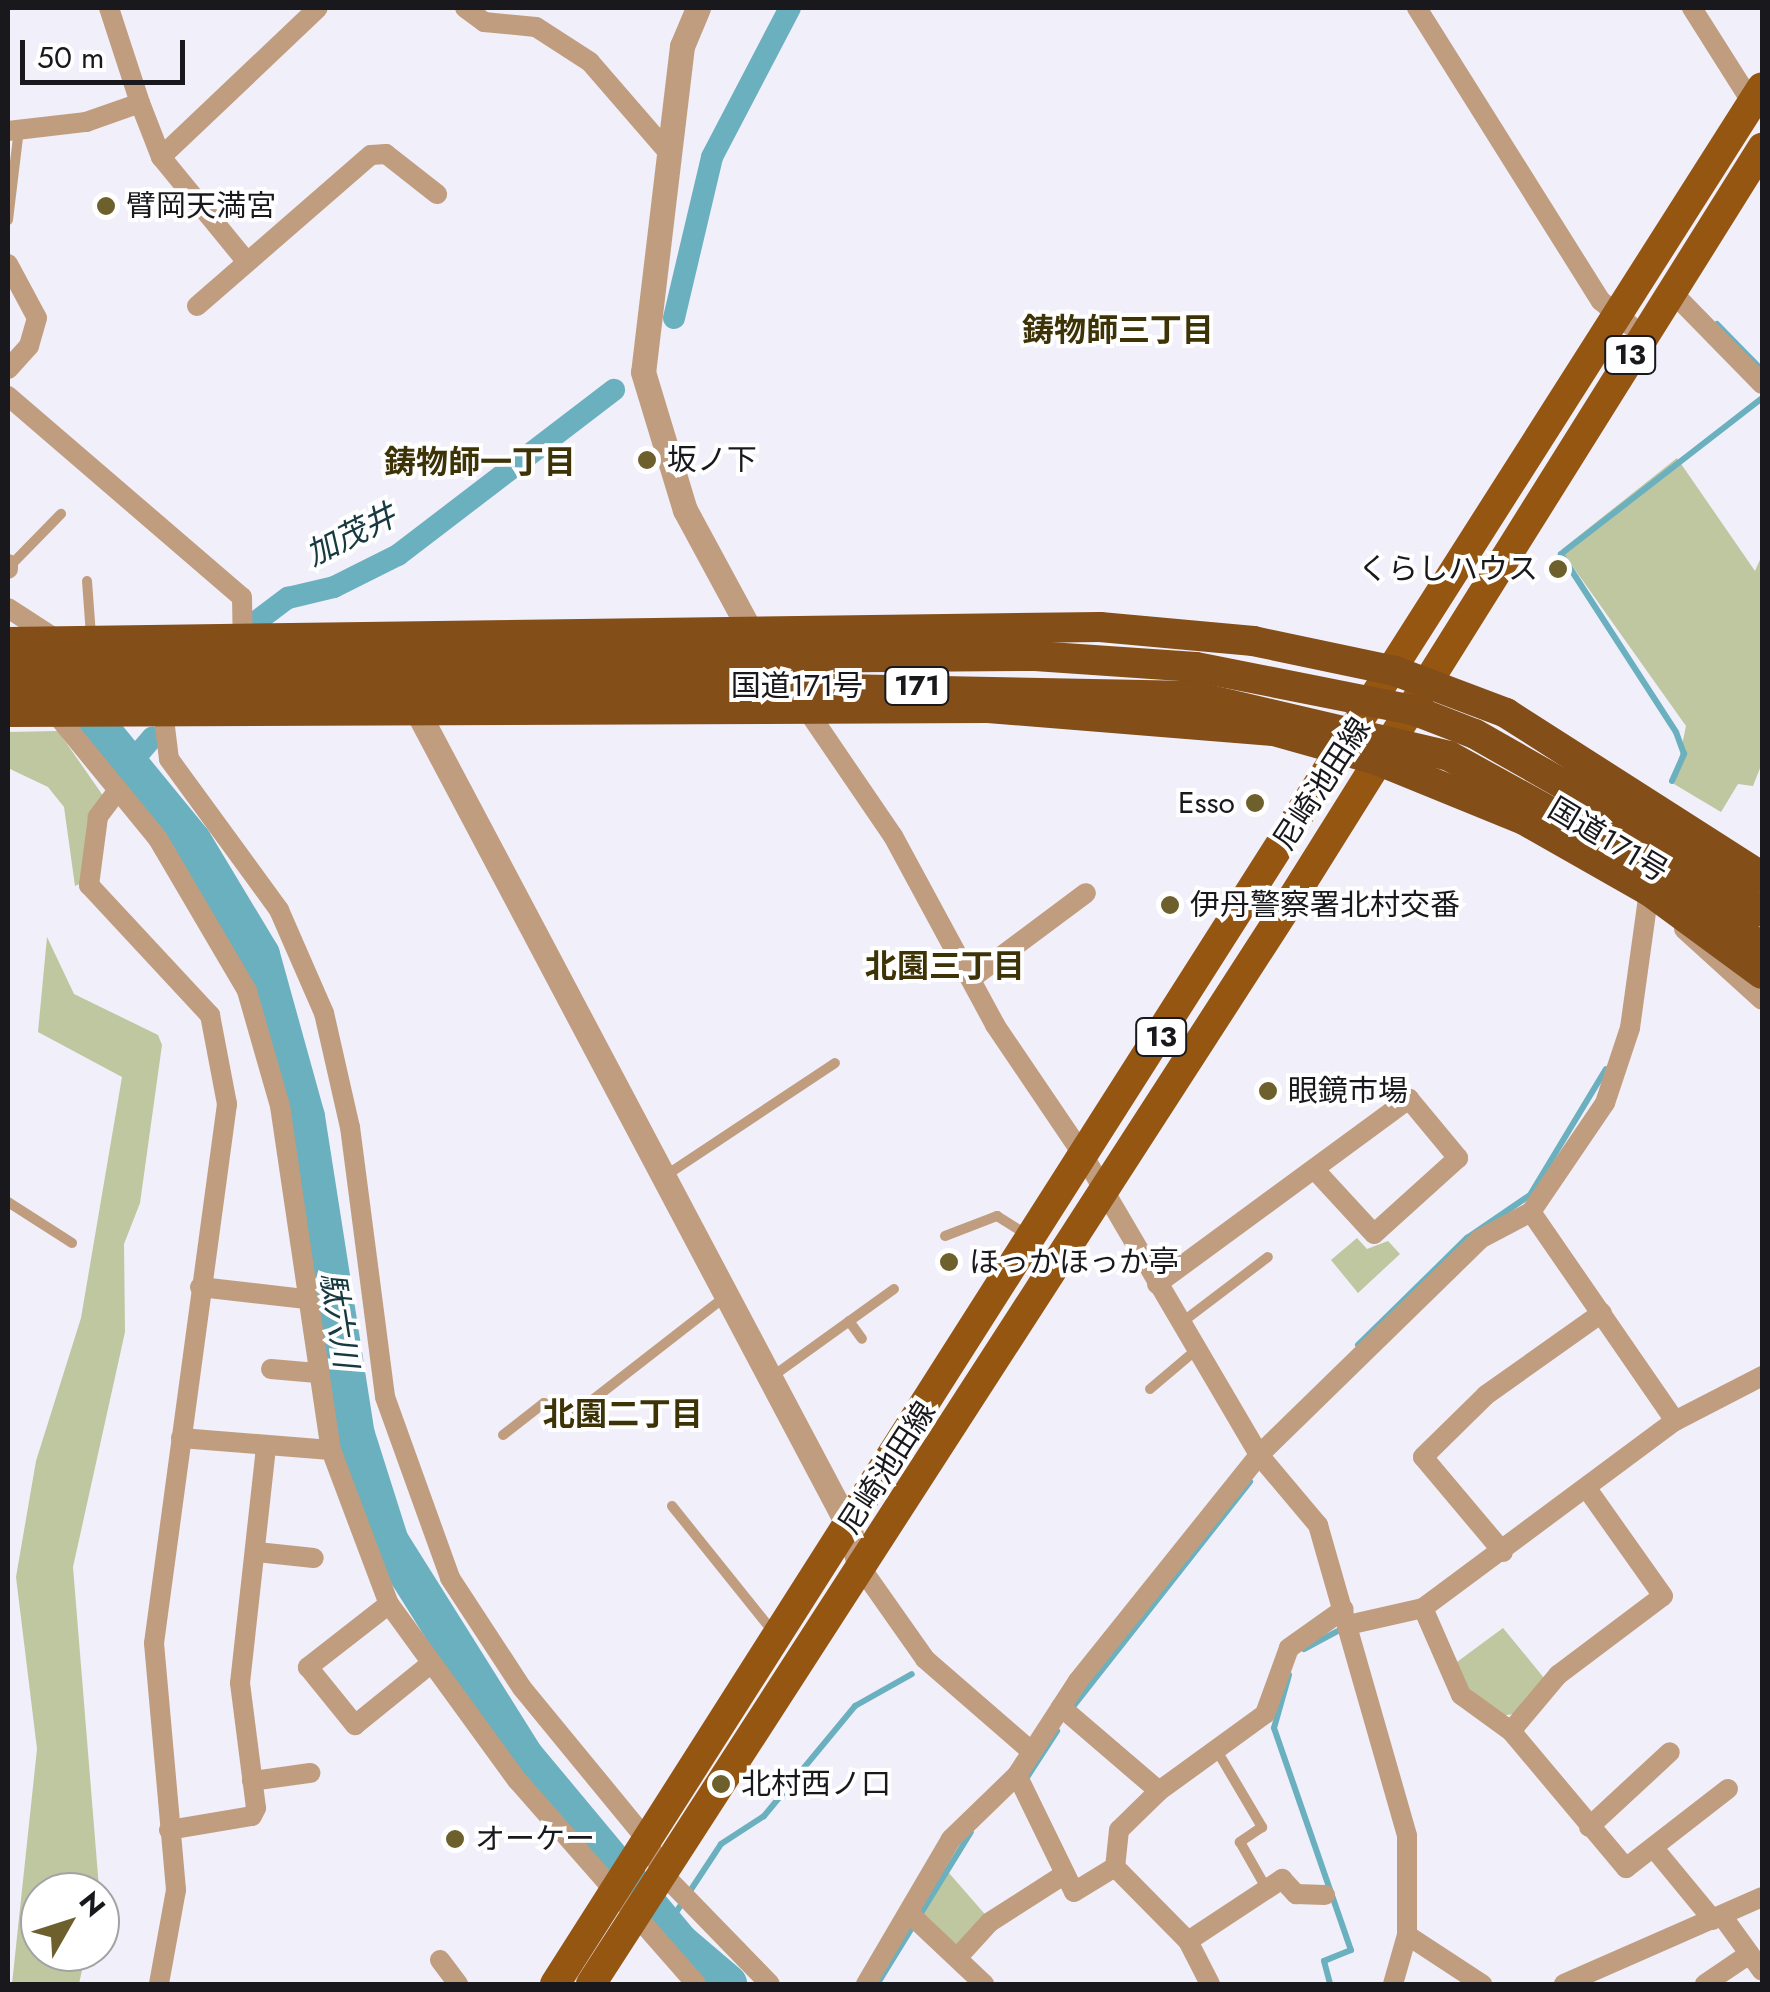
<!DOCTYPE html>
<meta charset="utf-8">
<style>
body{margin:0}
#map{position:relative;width:1770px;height:1992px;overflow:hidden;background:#f0effa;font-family:Jost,"Noto Sans JP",sans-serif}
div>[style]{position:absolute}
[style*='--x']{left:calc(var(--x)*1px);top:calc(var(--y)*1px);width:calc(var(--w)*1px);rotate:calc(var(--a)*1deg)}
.green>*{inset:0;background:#bec79f}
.stream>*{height:6px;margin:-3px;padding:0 3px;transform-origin:3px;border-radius:3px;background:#6bb0bf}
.canal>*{height:22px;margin:-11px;padding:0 11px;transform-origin:11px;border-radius:11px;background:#6bb0bf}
.river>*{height:40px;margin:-20px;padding:0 20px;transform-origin:20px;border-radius:20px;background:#6bb0bf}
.service>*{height:10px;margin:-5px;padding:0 5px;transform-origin:5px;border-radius:5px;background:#c19d7f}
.minor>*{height:20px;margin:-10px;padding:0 10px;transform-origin:10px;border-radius:10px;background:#c19d7f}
.tertiary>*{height:25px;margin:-12.5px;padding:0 12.5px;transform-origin:12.5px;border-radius:12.5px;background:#c19d7f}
.primary>*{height:30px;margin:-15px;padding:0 15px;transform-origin:15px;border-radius:15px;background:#955611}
.trunk>*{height:30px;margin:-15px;padding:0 15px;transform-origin:15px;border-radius:15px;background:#834e18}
.trunk-bridge>*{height:30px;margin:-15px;padding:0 15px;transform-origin:15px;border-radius:15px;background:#834e18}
.dots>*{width:28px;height:28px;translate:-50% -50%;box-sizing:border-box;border:5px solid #fff;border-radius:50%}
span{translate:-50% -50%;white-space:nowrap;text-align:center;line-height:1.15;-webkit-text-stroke:8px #fff;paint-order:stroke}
.shield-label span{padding:2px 8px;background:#fff;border:2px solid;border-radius:8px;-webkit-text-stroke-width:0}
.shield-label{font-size:28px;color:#19191d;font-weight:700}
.poi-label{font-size:30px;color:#19191d}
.left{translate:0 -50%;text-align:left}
.right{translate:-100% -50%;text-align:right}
.street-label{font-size:30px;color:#19191d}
.neighbourhood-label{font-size:32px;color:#3d3307;font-weight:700}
.water-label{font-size:32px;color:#173940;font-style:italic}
.frame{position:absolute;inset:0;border:10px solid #19191d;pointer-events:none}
.north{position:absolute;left:20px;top:1872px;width:100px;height:100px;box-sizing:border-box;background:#fff;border:2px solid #a3a3a5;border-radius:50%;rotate:51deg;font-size:28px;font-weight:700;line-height:40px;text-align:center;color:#19191d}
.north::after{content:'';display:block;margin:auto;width:35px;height:45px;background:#6d602d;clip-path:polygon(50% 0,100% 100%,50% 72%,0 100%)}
.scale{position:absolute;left:20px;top:40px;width:165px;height:45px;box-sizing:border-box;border:5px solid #19191d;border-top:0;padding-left:12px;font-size:30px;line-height:35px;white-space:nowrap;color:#19191d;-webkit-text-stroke:8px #fff;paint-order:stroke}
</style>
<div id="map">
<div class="green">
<div style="clip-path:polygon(1677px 458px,1755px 571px,1762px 555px,1762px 763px,1753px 786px,1738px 784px,1721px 812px,1674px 784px,1686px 726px,1561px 550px)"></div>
<div style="clip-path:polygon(58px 731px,106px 800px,86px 881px,75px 886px,64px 807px,48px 787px,8px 768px,8px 732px)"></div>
<div style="clip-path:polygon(47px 937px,74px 994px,158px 1035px,162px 1045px,140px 1203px,124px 1244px,125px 1332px,73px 1567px,99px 1888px,40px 1892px,40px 1952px,86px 1952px,79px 1984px,12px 1984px,37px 1749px,16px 1577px,36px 1461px,81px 1318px,122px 1077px,38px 1032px)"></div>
<div style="clip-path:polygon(1357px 1238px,1367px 1249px,1388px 1241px,1400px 1254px,1358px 1293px,1331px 1260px)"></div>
<div style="clip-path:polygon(1503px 1628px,1544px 1678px,1514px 1714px,1500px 1716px,1465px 1685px,1457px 1662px)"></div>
<div style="clip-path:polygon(942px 1865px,990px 1920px,962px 1949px,919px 1914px)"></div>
</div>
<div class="stream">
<div style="--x:1717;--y:324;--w:64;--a:45.6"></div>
<div style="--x:1672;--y:781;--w:30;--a:-66"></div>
<div style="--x:1684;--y:754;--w:23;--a:-110"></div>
<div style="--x:1676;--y:732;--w:212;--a:-122.9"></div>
<div style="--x:1561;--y:554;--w:254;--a:-37.8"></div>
<div style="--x:1358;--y:1345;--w:153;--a:-44.5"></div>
<div style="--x:1467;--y:1238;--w:76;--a:-34.3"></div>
<div style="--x:1530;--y:1195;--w:147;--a:-58.9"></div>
<div style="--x:1304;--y:1649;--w:38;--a:-28"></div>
<div style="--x:1289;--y:1675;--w:55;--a:105.8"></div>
<div style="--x:1274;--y:1728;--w:235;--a:70.9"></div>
<div style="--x:1351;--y:1950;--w:29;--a:158"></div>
<div style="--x:1324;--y:1961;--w:24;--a:75"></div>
<div style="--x:1072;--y:1708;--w:288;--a:-51.8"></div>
<div style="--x:1024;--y:1782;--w:61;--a:-57.1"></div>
<div style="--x:667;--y:1926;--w:98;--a:-56.6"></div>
<div style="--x:721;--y:1844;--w:51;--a:-33.1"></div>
<div style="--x:764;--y:1816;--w:143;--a:-50.4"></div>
<div style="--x:855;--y:1706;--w:65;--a:-29.3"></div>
<div style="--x:878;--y:1983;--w:177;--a:-58.4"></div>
</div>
<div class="canal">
<div style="--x:674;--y:318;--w:165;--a:-76.7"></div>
<div style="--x:712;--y:157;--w:168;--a:-62.4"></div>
<div style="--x:257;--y:621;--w:39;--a:-37"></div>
<div style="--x:288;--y:598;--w:47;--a:-13.4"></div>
<div style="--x:334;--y:587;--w:72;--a:-26.6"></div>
<div style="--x:398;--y:555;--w:272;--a:-37.4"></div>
<div style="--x:121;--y:774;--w:48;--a:-49.3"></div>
</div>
<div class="river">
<div style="--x:65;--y:687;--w:200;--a:50.7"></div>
<div style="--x:192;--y:842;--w:132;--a:59"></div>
<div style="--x:260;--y:955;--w:168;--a:74.5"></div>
<div style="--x:305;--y:1117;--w:322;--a:81.1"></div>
<div style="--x:355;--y:1435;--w:112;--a:72.4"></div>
<div style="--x:389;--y:1542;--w:254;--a:57.9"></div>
<div style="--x:524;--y:1757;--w:244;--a:50.2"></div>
<div style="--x:680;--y:1944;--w:62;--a:40.4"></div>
</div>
<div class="service">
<div style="--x:8;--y:220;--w:92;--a:-83.1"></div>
<div style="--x:10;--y:566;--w:73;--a:-45.6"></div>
<div style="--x:87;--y:581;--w:54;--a:85.8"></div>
<div style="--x:665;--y:1176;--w:204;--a:-33.6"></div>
<div style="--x:8;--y:1202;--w:76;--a:32.6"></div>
<div style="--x:945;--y:1236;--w:56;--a:-21"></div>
<div style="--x:997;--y:1216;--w:36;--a:32"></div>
<div style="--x:849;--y:1321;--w:22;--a:54"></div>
<div style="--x:1181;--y:1323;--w:109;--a:-37.2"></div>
<div style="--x:773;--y:1376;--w:149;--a:-35.7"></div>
<div style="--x:1150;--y:1389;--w:60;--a:-40.3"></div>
<div style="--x:503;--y:1435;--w:52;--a:-38"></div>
<div style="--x:544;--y:1403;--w:29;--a:34"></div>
<div style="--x:568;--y:1419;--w:195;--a:-37.9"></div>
<div style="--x:672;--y:1506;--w:163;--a:51.2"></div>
<div style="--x:1216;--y:1749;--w:91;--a:59.5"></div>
<div style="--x:1262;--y:1827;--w:27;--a:146"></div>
<div style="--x:1240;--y:1842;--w:51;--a:60.4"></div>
</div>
<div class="minor">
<div style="--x:109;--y:8;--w:100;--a:71.9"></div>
<div style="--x:465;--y:8;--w:24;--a:36"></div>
<div style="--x:484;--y:22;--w:52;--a:5.5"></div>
<div style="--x:536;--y:27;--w:64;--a:32.9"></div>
<div style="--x:590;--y:62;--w:119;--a:49.1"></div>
<div style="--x:1417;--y:8;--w:346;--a:57.9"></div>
<div style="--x:1601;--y:301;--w:53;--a:39.7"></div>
<div style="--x:1692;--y:8;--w:112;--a:57.7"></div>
<div style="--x:8;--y:131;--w:79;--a:-6.6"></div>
<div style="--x:86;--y:122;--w:57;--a:-19.4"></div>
<div style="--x:140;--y:103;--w:58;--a:68.7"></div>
<div style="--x:161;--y:157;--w:216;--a:-43.5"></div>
<div style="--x:161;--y:157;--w:134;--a:50.7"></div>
<div style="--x:8;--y:264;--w:61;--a:61.8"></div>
<div style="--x:37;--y:318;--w:29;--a:106"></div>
<div style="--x:29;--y:346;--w:31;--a:132"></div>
<div style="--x:1672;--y:292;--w:129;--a:45.6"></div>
<div style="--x:197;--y:306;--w:230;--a:-41"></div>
<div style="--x:371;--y:155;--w:15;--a:-4"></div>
<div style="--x:386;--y:154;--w:65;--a:38.1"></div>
<div style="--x:8;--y:396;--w:308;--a:40.7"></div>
<div style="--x:242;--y:597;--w:39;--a:89"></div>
<div style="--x:8;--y:564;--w:5;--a:90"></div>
<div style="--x:8;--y:608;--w:61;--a:32.9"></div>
<div style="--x:163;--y:711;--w:48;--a:82.9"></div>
<div style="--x:169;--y:759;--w:187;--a:53.9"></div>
<div style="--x:279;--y:910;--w:112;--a:66.4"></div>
<div style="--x:324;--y:1013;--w:117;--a:77.2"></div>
<div style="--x:350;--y:1127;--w:272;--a:82.6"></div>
<div style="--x:385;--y:1397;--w:192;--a:70.2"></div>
<div style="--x:450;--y:1578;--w:131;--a:56.8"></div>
<div style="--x:522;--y:1688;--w:197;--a:50.6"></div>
<div style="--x:647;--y:1840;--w:38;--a:65"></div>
<div style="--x:663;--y:1874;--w:153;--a:45.8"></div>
<div style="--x:55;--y:713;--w:163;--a:50.7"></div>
<div style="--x:158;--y:839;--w:176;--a:59.6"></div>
<div style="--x:247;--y:991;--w:120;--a:74"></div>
<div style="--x:280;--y:1106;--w:348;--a:81.6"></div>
<div style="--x:331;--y:1450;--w:165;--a:69.4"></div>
<div style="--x:389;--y:1604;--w:218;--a:54"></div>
<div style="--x:517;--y:1780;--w:271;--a:48.7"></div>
<div style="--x:809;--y:713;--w:149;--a:55.7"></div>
<div style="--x:893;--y:836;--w:215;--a:61.6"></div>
<div style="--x:995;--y:1025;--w:161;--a:55.9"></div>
<div style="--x:1085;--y:1158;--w:344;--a:59.6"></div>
<div style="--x:1259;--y:1455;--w:92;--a:49.9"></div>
<div style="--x:1318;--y:1525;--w:323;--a:74"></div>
<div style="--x:1407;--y:1836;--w:99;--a:90"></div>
<div style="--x:1407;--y:1935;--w:51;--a:105.9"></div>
<div style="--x:118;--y:790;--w:34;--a:127"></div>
<div style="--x:98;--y:817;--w:69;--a:97.5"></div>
<div style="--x:89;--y:885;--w:178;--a:47.1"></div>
<div style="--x:210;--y:1015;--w:91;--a:79.2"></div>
<div style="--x:227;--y:1104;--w:544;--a:97.71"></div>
<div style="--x:154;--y:1643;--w:248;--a:84.9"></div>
<div style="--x:176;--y:1890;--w:96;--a:100.3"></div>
<div style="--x:1649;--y:891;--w:138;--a:97.9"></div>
<div style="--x:1630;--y:1028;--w:79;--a:108.4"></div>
<div style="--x:1605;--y:1103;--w:132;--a:124.2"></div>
<div style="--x:1531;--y:1212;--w:254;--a:55.4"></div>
<div style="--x:1684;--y:929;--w:105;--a:42.3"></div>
<div style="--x:972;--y:978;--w:142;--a:-36.7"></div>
<div style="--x:1157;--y:1284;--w:313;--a:-36.3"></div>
<div style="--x:1409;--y:1099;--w:77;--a:50.3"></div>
<div style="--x:1458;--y:1158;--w:113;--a:137.9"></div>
<div style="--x:1374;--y:1234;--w:87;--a:-132.7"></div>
<div style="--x:200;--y:1287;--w:107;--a:6.5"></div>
<div style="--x:271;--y:1369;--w:46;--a:5"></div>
<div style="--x:181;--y:1438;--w:150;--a:4.6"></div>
<div style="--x:257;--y:1552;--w:57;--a:6"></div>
<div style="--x:1503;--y:1552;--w:124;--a:-130.1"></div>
<div style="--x:1423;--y:1457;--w:88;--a:-44.5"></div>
<div style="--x:1486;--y:1395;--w:142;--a:-35.3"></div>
<div style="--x:859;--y:1565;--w:115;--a:54.9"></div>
<div style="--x:925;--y:1659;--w:142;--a:41"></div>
<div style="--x:389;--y:1604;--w:103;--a:142.1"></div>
<div style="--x:308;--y:1667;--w:75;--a:51"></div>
<div style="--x:355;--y:1725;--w:95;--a:-39"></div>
<div style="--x:1423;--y:1608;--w:95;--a:66.4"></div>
<div style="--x:1461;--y:1695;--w:62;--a:35.8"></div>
<div style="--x:1511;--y:1731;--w:73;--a:-50"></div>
<div style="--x:1558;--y:1675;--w:131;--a:-37"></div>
<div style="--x:1663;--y:1596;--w:130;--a:-125.3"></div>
<div style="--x:1348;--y:1625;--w:77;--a:-12.8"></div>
<div style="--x:1423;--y:1608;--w:314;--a:-36.6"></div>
<div style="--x:1675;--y:1421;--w:98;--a:-27.3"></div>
<div style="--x:1061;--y:1707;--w:129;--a:40.6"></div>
<div style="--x:1159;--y:1791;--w:56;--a:135.7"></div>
<div style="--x:1119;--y:1830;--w:37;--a:96"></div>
<div style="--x:1511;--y:1731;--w:179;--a:50"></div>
<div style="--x:1626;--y:1868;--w:129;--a:-37.8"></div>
<div style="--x:1017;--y:1775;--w:130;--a:64"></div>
<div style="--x:1074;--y:1892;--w:48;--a:-31.4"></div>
<div style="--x:1115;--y:1867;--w:104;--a:45.4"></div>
<div style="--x:1188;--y:1941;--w:48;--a:62.9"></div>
<div style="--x:252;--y:1781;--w:59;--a:-7.9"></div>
<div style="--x:1159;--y:1791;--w:131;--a:-36"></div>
<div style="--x:1265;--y:1714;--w:70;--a:-70"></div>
<div style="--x:1289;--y:1648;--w:67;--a:-35.3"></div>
<div style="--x:1589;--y:1827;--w:110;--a:-42.8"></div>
<div style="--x:169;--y:1830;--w:84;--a:-9.6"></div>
<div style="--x:252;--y:1816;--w:9;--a:-63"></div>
<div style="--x:256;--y:1808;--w:126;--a:-97.3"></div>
<div style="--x:240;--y:1683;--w:237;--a:-83.7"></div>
<div style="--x:1657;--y:1852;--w:88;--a:50.5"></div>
<div style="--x:913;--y:1917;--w:98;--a:43.3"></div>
<div style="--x:1725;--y:1920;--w:63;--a:54"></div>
<div style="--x:1407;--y:1935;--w:90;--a:33.2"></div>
<div style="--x:1188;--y:1941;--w:113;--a:-33.4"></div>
<div style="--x:1282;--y:1879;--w:21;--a:47"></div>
<div style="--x:1296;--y:1894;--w:29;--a:2"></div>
<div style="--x:958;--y:1957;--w:47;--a:-47.6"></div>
<div style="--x:990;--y:1922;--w:89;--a:-32.6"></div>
<div style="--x:440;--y:1960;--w:30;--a:53"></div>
<div style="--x:866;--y:1984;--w:168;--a:-59.6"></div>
<div style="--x:951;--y:1839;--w:92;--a:-44.1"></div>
<div style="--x:1017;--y:1775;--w:112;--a:-57"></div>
<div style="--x:1078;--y:1681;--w:290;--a:-51.3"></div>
<div style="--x:1259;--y:1455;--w:309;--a:-44.3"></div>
<div style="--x:1480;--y:1239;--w:58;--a:-27.9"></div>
<div style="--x:1564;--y:1984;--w:216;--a:-23.7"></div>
<div style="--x:1705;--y:1984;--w:48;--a:-34"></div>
</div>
<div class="tertiary">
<div style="--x:698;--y:8;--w:41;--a:112.8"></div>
<div style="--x:682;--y:46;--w:328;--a:96.8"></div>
<div style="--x:643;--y:372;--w:144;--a:73.1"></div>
<div style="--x:685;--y:510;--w:153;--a:61.6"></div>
<div style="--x:415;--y:707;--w:928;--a:62.11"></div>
<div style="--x:849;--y:1527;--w:39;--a:75"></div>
</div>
<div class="primary">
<div style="--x:555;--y:1984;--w:2248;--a:-57.53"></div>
<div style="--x:591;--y:1984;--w:1288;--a:-57.14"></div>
<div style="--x:1290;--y:902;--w:890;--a:-57.95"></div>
</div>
<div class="trunk">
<div style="--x:8;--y:642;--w:1092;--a:-0.79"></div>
<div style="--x:1100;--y:627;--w:154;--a:5.2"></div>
<div style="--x:1253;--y:641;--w:145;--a:11.9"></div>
<div style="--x:1395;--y:671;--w:119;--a:20.7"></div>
<div style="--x:1506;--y:713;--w:304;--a:32.6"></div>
<div style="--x:8;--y:712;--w:980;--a:-0.23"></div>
<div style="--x:988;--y:708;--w:287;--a:4.6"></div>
<div style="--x:1274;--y:731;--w:107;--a:15.7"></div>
<div style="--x:1377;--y:760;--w:159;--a:22.2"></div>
<div style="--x:1524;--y:820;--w:144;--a:29.6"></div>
<div style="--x:1649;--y:891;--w:140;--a:36.3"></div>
</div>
<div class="trunk-bridge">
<div style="--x:8;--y:664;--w:1027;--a:-0.45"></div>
<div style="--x:1035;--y:656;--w:161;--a:3.9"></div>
<div style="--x:1196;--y:667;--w:221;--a:11.2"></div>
<div style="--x:1413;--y:710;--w:66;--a:21.2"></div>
<div style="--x:1475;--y:734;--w:250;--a:29.7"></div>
<div style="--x:1692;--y:858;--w:88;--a:37.6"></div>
<div style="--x:8;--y:691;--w:626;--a:-0.55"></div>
<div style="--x:634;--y:685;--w:560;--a:1.13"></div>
<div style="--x:1194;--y:696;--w:262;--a:13.2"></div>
<div style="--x:1449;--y:756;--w:258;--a:28.8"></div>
<div style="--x:1675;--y:880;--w:110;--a:38"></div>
</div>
<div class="dots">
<div style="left:106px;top:206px;background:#6d602d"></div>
<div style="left:647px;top:460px;background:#6d602d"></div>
<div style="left:1558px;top:569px;background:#6d602d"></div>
<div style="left:1255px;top:803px;background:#6d602d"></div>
<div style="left:1170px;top:905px;background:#6d602d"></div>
<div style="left:1268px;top:1091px;background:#6d602d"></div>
<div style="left:949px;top:1262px;background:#6d602d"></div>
<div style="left:721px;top:1784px;background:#6d602d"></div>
<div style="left:455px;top:1839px;background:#6d602d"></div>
</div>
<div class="shield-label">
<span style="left:1630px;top:355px">13</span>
<span style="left:917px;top:686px">171</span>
<span style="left:1161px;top:1037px">13</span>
</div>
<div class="poi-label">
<span class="left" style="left:126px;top:206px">臂岡天満宮</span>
<span class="left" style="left:667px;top:460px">坂ノ下</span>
<span class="right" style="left:1538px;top:569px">くらしハウス</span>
<span class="right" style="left:1235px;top:803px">Esso</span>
<span class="left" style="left:1190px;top:905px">伊丹警察署北村交番</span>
<span class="left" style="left:1288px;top:1091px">眼鏡市場</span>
<span class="left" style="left:969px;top:1262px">ほっかほっか亭</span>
<span class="left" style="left:741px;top:1784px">北村西ノ口</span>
<span class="left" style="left:475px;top:1839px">オーケー</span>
</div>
<div class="street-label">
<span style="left:797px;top:686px">国道171号</span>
<span style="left:1322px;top:784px;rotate:-57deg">尼崎池田線</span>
<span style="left:1608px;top:840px;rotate:31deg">国道171号</span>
<span style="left:887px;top:1468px;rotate:-57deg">尼崎池田線</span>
</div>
<div class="neighbourhood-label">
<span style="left:1118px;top:330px">鋳物師三丁目</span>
<span style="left:480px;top:462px">鋳物師一丁目</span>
<span style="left:945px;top:966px">北園三丁目</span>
<span style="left:623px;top:1414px">北園二丁目</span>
</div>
<div class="water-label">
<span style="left:351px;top:535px;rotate:-27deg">加茂井</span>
<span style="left:339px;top:1320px;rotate:81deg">駄六川</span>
</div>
<div class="frame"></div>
<div class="north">N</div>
<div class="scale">50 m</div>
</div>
